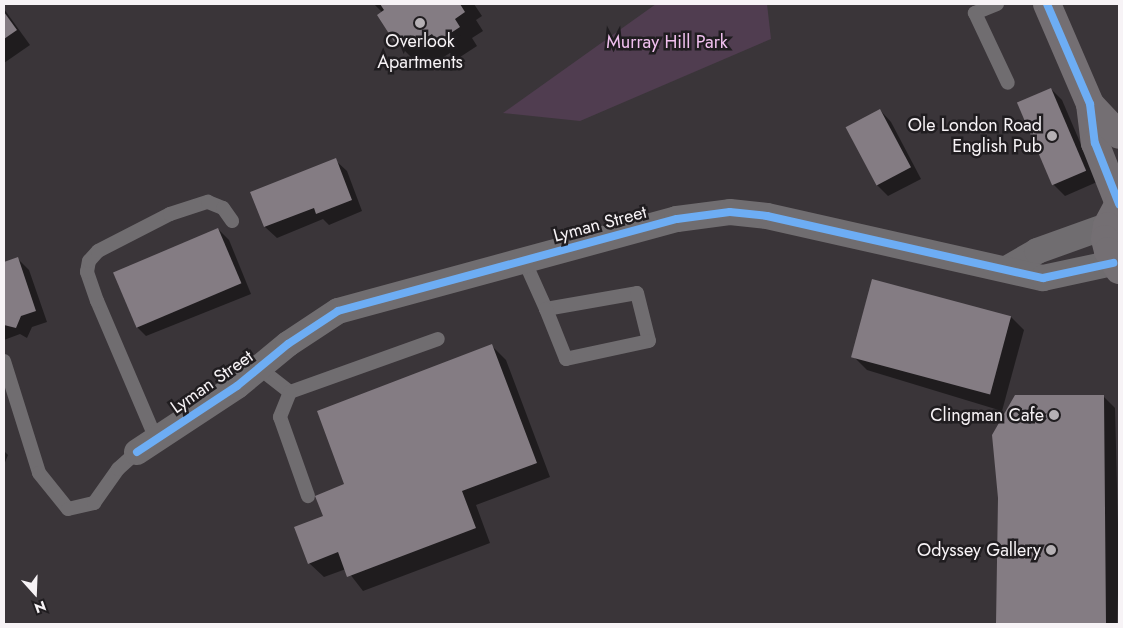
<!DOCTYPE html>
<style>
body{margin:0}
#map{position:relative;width:1123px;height:628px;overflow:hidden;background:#3a3539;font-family:Jost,sans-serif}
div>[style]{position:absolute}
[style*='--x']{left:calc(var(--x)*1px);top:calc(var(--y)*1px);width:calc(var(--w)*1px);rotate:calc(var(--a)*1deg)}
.green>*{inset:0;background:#503d50}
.shadow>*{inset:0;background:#0007}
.building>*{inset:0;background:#847c83;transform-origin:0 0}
.lane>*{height:14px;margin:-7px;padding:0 7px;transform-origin:7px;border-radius:7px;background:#706d70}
.street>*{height:26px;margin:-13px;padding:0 13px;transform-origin:13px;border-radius:13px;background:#706d70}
.secondary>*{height:28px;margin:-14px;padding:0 14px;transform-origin:14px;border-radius:14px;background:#746f73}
.cycleway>*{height:8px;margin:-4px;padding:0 4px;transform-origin:4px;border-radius:4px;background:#6dadf4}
.dots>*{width:14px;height:14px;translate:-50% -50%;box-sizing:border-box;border:2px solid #201d20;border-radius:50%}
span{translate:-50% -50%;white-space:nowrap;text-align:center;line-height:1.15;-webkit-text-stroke:5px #201d20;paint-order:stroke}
.poi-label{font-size:18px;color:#f7f3f6}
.right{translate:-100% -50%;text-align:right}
.park-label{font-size:18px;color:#f1c0ef}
.street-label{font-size:18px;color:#f7f3f6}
.frame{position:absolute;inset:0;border:5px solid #f7f3f6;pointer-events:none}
.north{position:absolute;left:10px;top:568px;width:50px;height:50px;-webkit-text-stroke:4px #201d20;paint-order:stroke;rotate:160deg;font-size:14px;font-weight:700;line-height:20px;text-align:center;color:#f7f3f6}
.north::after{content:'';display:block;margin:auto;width:18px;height:22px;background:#f7f3f6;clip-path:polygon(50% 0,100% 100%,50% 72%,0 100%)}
</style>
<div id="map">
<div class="green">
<div style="clip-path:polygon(656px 4px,767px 4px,771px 39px,580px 121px,503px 113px)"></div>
</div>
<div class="shadow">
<div style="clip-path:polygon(374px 4px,474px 4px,482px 16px,476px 20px,483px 31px,472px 38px,477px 46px,457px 59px,450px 53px,429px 66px,420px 58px,415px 61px,396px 42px,379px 15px,383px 13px)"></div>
<div style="clip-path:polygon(4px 9px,30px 45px,4px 63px)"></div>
<div style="clip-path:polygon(1051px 89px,1062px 100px,1097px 182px,1065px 196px,1053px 184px)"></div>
<div style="clip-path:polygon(880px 110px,891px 122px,921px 179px,888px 196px,877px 185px)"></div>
<div style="clip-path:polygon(335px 160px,347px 171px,362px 211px,329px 225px,323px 219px,277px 238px,265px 227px,252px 193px)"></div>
<div style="clip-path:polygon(218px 229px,229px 240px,251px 294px,146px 336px,135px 325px)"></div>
<div style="clip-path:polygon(17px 258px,29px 270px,47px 322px,32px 327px,27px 338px,20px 334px,4px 340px,4px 263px)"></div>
<div style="clip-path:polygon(1010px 316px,1024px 330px,1002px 411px,867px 370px,853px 356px)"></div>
<div style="clip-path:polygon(492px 346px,506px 360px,550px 477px,476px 505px,490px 543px,363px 591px,346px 569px,324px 577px,309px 563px,324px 517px,346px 485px)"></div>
<div style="clip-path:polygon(1103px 396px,1115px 408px,1119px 564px,1117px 624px,997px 624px,999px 498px)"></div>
<div style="clip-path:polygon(4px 451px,8px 455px,4px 465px)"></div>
</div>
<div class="building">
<div style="clip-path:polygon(380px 4px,460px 4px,465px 12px,455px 19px,460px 27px,437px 42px,432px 34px,409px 48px,403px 38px,395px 43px,377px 15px,384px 10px)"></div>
<div style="clip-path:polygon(4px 12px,17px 30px,4px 39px)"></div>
<div style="left:1051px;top:88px;width:90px;height:37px;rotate:67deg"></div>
<div style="left:880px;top:109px;width:66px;height:39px;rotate:62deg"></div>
<div style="clip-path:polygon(336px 158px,352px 200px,316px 214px,314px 208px,264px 227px,250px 192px)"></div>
<div style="left:218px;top:228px;width:60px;height:114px;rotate:67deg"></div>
<div style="clip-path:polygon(18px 257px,36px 311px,21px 316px,16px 328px,4px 325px,4px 262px)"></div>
<div style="left:872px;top:279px;width:144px;height:81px;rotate:15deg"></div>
<div style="clip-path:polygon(492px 344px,537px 463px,462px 491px,476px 528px,347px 577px,338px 552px,308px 564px,294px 527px,323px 516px,315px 496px,344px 484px,317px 411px)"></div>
<div style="clip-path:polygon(1015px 395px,1104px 395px,1106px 624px,996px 624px,998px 498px,992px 435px)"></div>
</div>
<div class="lane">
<div style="--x:997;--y:4;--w:24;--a:158"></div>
<div style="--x:975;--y:13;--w:77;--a:64.8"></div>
<div style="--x:524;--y:260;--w:54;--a:65.8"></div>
<div style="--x:546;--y:309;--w:92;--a:-10"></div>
<div style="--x:637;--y:293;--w:49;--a:76"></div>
<div style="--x:649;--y:341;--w:85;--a:167.8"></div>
<div style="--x:566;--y:359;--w:54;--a:-111.8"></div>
<div style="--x:4;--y:361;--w:117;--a:72.6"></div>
<div style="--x:39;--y:473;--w:46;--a:51.1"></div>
<div style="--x:68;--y:509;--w:27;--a:-13"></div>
<div style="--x:94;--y:503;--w:42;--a:-54.8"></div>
<div style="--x:118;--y:469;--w:25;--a:-42"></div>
<div style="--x:259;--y:368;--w:39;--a:38"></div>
<div style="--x:290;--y:392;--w:157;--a:-19.7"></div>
<div style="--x:290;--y:392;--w:27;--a:112"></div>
<div style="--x:280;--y:417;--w:84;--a:70.5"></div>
<div style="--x:156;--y:439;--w:150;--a:-113.1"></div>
<div style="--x:97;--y:301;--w:31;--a:-109"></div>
<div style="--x:87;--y:272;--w:11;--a:-80"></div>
<div style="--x:89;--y:261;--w:13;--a:-48"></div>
<div style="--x:98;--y:251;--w:81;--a:-27.2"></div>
<div style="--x:170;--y:214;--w:40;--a:-18"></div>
<div style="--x:208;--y:202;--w:16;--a:22"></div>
<div style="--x:223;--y:208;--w:16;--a:55"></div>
</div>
<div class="street">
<div style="--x:1008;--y:268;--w:34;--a:-30"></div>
<div style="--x:1037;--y:251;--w:74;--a:-19.7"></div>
<div style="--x:137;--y:452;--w:120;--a:-33.4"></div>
<div style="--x:237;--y:386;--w:66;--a:-39.5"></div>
<div style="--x:288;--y:344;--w:60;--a:-33.4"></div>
<div style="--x:338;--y:311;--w:351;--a:-15.2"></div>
<div style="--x:677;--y:219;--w:53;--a:-7.5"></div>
<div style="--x:730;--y:212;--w:37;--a:6"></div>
<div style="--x:767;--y:216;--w:283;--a:12.7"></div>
<div style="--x:1043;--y:278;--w:72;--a:-12.1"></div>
</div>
<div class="secondary">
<div style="--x:1047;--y:4;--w:109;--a:66.7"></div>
<div style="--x:1090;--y:104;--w:39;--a:83"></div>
<div style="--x:1095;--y:143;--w:66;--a:68.5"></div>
<div style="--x:1090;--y:104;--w:42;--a:46.9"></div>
<div style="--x:1119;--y:203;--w:26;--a:118"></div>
<div style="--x:1107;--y:226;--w:13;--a:99"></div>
<div style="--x:1105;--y:239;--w:12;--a:76"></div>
<div style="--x:1108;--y:251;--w:22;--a:60"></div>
</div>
<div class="cycleway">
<div style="--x:1047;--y:4;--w:109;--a:66.7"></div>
<div style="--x:1090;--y:104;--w:39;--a:83"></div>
<div style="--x:1095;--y:143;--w:66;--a:68.5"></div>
<div style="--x:137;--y:452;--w:120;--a:-33.4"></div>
<div style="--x:237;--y:386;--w:66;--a:-39.5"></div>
<div style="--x:288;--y:344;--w:60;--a:-33.4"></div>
<div style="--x:338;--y:311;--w:351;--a:-15.2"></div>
<div style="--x:677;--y:219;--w:53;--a:-7.5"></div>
<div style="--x:730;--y:212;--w:37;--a:6"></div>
<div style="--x:767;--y:216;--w:283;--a:12.7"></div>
<div style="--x:1043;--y:278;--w:72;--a:-12.1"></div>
</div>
<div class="dots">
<div style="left:420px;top:23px;background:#b5b0b4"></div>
<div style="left:1052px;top:136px;background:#b5b0b4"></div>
<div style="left:1054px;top:415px;background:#b5b0b4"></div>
<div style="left:1051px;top:550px;background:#b5b0b4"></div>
</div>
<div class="poi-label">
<span style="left:420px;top:52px">Overlook<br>Apartments</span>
<span class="right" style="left:1042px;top:136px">Ole London Road<br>English Pub</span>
<span class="right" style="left:1044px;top:415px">Clingman Cafe</span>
<span class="right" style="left:1041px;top:550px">Odyssey Gallery</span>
</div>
<div class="park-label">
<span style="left:667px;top:42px">Murray Hill Park</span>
</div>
<div class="street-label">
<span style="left:600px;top:224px;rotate:-15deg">Lyman Street</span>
<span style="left:212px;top:382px;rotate:-35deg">Lyman Street</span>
</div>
<div class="frame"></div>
<div class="north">N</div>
</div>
